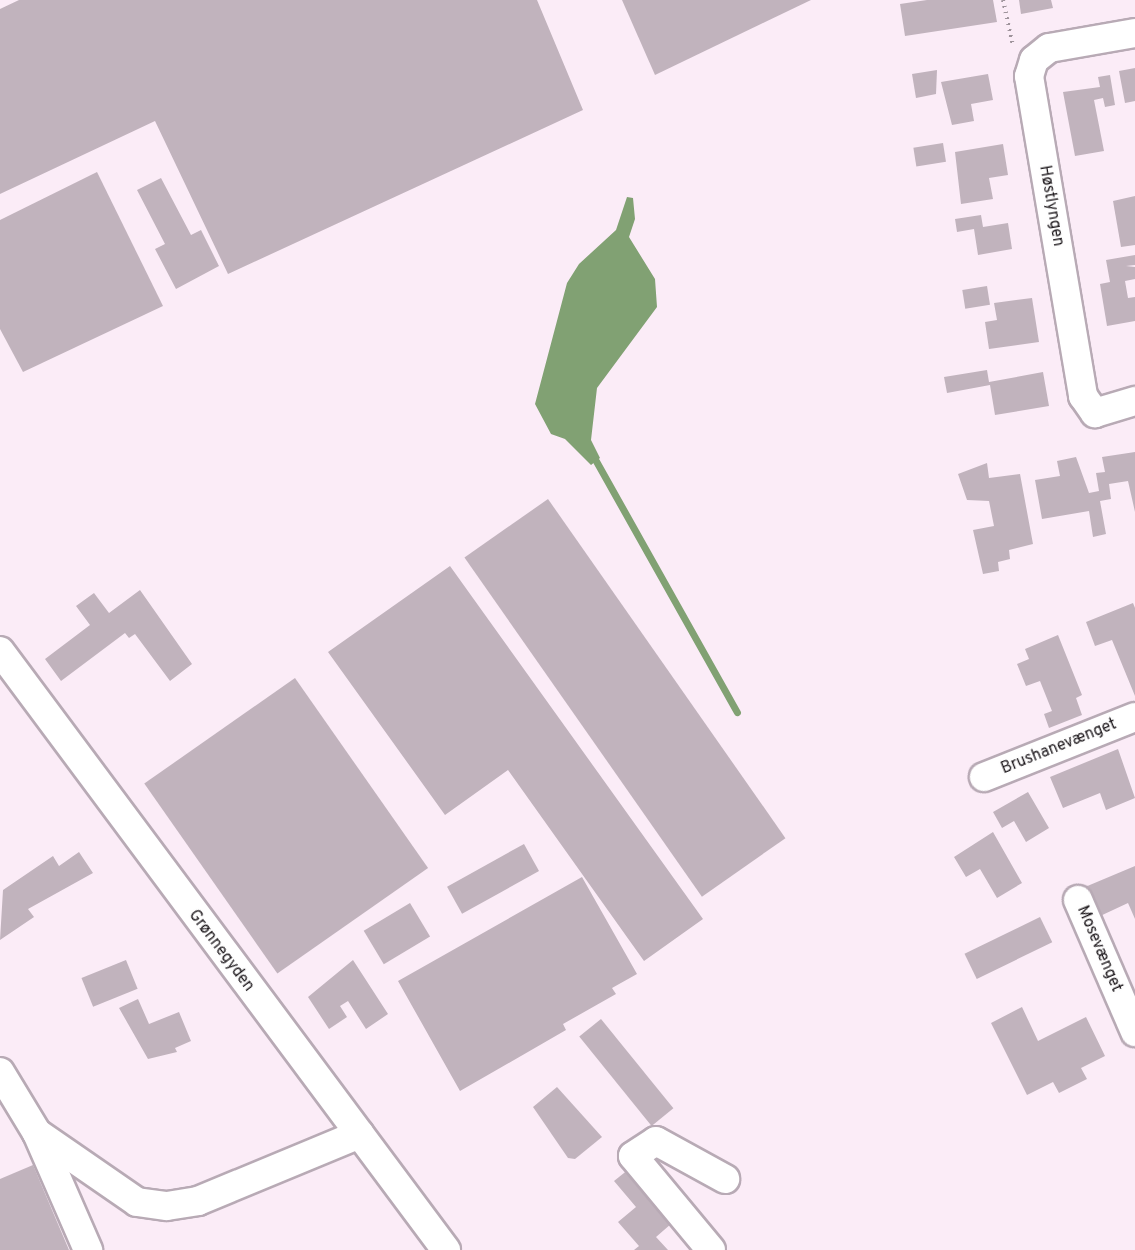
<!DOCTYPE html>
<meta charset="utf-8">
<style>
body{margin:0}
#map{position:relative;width:1135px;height:1250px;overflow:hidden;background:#fbecf7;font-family:Overpass,sans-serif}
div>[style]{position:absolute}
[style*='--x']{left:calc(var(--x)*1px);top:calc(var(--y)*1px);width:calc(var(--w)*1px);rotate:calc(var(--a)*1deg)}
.water>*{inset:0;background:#81a173}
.stream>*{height:7px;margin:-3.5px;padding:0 3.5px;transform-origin:3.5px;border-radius:3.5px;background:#81a173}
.building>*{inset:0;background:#c1b3bd;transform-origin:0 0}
.path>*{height:4px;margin-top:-2px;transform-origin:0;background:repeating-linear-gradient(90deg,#9e939b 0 1.5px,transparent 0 6px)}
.roads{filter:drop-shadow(2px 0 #b8aab5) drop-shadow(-2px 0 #b8aab5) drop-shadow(0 2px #b8aab5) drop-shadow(0 -2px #b8aab5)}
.minor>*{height:28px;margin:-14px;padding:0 14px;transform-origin:14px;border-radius:14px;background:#fff}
span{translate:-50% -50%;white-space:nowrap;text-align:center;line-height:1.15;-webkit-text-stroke:4.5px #fefefe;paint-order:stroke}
.street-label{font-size:16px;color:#181317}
</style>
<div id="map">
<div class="water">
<div style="clip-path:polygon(627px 197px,633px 198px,635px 219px,629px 237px,655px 279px,657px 307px,597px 388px,591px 440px,600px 458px,591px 465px,565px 439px,551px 434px,535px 404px,567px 283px,579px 264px,616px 230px)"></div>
</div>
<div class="stream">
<div style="--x:596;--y:461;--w:288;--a:60.7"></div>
</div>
<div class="building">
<div style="clip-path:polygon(19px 0,537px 0,583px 110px,228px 274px,155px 121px,0 194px,0 9px)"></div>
<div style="clip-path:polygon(622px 0,811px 0,655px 75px)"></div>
<div style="clip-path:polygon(927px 0,993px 0,997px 22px,905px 36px,900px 4px)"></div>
<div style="clip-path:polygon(1019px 0,1051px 0,1053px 8px,1021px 14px)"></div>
<div style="clip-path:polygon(1135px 68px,1135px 101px,1125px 103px,1119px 71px)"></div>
<div style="clip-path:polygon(937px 70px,936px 94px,916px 98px,912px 74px)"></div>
<div style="clip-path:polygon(988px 74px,993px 100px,971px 104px,974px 121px,952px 125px,941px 82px)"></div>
<div style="clip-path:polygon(1110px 75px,1115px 105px,1105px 107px,1103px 98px,1094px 100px,1104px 151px,1075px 156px,1063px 92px,1100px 87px,1098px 77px)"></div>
<div style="left:943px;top:143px;width:19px;height:30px;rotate:81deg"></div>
<div style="clip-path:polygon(1003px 144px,1008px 175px,989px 178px,993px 199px,961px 204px,955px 152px)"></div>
<div style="clip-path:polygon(97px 172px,163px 306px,23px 372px,0 329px,0 220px)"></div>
<div style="clip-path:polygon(161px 178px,191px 235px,201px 230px,219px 266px,176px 289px,155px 249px,165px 244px,137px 190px)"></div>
<div style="clip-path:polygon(1135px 196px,1135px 245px,1121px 247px,1113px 201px)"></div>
<div style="clip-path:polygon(981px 215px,983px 227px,1008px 223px,1012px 249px,978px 255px,974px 229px,957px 232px,955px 219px)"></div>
<div style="clip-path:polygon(1135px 255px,1135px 265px,1126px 266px,1135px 267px,1135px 279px,1125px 281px,1128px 298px,1135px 297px,1135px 321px,1107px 326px,1100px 284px,1110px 282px,1106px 260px)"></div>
<div style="left:987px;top:286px;width:19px;height:25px;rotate:81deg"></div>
<div style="clip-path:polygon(1032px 298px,1039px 342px,989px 349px,985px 322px,997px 320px,994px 303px)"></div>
<div style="clip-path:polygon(987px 370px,989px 382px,1043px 372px,1049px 406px,995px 415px,990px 385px,947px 393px,944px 377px)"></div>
<div style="clip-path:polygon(1135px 452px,1135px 512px,1128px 481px,1109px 484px,1111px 499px,1100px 501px,1106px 534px,1093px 537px,1089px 511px,1042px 519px,1035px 480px,1060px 476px,1057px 461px,1076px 457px,1089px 493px,1099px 491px,1096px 473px,1105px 472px,1102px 457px)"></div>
<div style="clip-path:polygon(987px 463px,989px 478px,1020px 474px,1033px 544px,1009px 550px,1010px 559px,998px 562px,999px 571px,983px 574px,973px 530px,994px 526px,989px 501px,967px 500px,958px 474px)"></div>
<div style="left:548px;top:499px;width:414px;height:102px;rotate:55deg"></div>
<div style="clip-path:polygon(450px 566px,703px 919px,644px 961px,508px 770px,445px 815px,328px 652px)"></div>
<div style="clip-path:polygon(140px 590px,192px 664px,170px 681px,135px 634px,129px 638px,125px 633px,61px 681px,45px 659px,90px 625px,76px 606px,94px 593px,109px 613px)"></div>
<div style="clip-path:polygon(1133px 603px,1135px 608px,1135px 696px,1112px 640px,1095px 646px,1086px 622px)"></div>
<div style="clip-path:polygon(1058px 635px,1082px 695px,1076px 698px,1082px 715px,1049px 728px,1044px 714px,1052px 711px,1040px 681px,1026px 686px,1017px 664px,1029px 659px,1025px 649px)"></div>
<div style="left:295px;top:678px;width:232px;height:184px;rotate:55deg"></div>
<div style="clip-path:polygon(1118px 749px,1135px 798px,1106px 810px,1100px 793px,1063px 808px,1050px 777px)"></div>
<div style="clip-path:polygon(1028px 792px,1049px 828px,1026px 842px,1014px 821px,1002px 828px,993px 812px)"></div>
<div style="clip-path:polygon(993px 832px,1022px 883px,997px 898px,980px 869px,966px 877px,954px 857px)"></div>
<div style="left:524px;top:844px;width:31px;height:88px;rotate:61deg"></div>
<div style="clip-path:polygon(79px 852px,93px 873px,28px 909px,34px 917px,0 940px,3px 890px,53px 856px,59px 866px)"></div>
<div style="clip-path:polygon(1135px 866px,1135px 919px,1128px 903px,1098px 917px,1085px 887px)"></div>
<div style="clip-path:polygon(582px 877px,637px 974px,612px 988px,616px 994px,563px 1024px,566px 1030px,460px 1091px,398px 981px)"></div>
<div style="left:410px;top:903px;width:39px;height:54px;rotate:59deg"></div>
<div style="left:1040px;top:917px;width:28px;height:84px;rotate:64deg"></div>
<div style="left:126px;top:960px;width:31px;height:48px;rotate:68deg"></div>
<div style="clip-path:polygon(353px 960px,388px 1014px,366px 1029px,348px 1001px,340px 1006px,347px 1017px,329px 1029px,308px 997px)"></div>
<div style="clip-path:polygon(138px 999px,149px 1024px,179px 1012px,191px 1041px,175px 1048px,177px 1052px,148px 1059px,119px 1008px)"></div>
<div style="clip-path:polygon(1022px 1007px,1038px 1041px,1086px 1017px,1105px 1056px,1081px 1068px,1087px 1079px,1059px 1093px,1053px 1082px,1027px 1095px,991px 1023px)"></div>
<div style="left:601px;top:1019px;width:115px;height:28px;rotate:51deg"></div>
<div style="clip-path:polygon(557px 1087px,602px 1137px,575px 1159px,568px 1158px,533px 1107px)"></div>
<div style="clip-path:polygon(33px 1165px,69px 1250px,0 1250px,0 1179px)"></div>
<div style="clip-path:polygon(634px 1165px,679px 1217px,656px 1237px,668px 1250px,634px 1250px,639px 1246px,618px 1222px,636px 1207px,614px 1181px)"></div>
</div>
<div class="path">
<div style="--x:1003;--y:0;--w:47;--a:77.7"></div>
</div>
<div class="roads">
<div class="minor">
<div style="--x:1135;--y:33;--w:87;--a:170.1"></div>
<div style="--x:1049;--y:48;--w:19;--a:141"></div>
<div style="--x:1034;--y:60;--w:17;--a:107"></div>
<div style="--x:1029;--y:76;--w:325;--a:80.4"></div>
<div style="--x:1083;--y:396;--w:21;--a:55"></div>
<div style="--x:1095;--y:413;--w:42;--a:-16.7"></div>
<div style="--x:0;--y:651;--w:747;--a:53.33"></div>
<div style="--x:984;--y:777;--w:162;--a:-21.7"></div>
<div style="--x:1078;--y:900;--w:144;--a:66.6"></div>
<div style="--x:0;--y:1072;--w:71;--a:58.8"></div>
<div style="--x:37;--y:1133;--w:121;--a:34.6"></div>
<div style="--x:137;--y:1202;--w:30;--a:8"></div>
<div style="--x:167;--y:1206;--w:31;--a:-9"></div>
<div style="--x:198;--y:1201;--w:175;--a:-22.5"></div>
<div style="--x:37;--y:1133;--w:128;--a:66.4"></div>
<div style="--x:711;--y:1250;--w:122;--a:-129.7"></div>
<div style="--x:633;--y:1156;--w:27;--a:-33"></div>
<div style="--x:656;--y:1141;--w:79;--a:28.8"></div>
</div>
</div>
<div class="street-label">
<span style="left:1051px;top:206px;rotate:80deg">Høstlyngen</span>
<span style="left:1059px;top:747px;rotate:-22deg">Brushanevænget</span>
<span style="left:1099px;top:949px;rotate:67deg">Mosevænget</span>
<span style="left:221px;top:951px;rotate:53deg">Grønnegyden</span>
</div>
</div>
